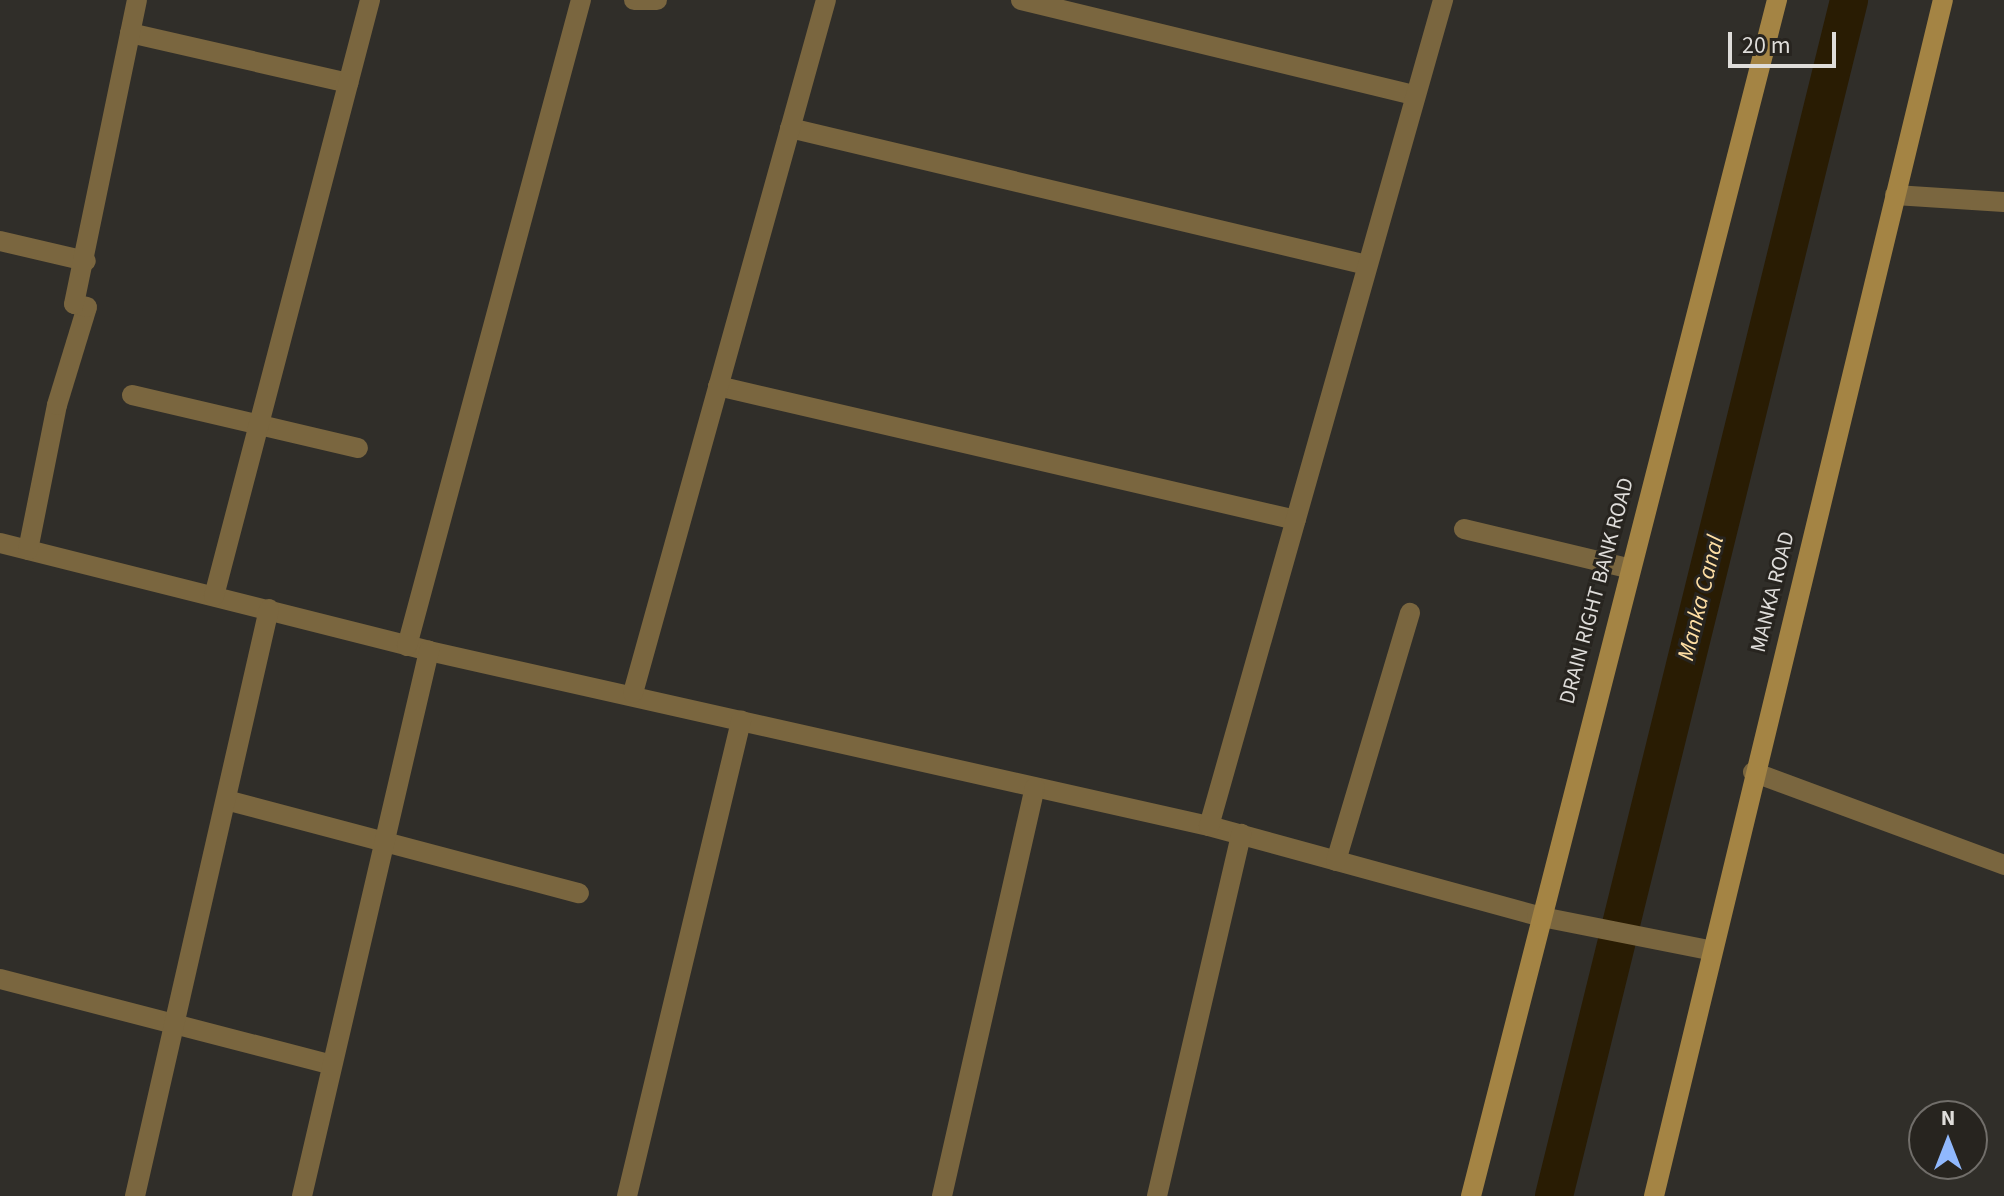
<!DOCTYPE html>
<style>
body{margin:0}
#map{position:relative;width:2004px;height:1196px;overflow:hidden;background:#302e29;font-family:"Source Sans 3",sans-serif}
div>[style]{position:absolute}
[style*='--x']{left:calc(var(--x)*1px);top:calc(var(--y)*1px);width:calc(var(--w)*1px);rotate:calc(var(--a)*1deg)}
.canal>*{height:38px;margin:-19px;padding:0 19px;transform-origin:19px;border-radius:19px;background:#291c03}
.street>*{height:20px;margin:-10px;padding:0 10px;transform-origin:10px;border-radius:10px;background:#7a663f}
.secondary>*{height:20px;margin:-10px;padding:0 10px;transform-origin:10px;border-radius:10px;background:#a48444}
span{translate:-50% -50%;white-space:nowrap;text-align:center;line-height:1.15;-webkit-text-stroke:6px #27241f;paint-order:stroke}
.street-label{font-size:22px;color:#dfddda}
.water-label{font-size:24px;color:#ffdfa4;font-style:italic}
.north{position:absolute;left:1908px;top:1100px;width:80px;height:80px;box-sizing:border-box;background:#27241f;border:2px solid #716e6a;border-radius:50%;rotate:0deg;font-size:22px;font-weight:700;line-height:32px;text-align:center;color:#dfddda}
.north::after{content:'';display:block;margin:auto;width:28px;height:36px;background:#90b8fd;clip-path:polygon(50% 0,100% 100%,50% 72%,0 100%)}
.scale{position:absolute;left:1728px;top:32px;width:108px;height:36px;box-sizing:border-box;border:4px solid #dfddda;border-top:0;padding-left:10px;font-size:24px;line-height:28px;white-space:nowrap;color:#dfddda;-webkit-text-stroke:6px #27241f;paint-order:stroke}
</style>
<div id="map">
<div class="canal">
<div style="--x:1554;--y:1196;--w:1232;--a:-76.14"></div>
</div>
<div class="street">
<div style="--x:634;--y:0;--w:23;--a:0"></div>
<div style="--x:1021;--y:0;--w:405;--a:13.6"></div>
<div style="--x:130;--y:33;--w:224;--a:12.9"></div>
<div style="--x:790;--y:128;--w:593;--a:13.36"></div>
<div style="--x:1895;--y:195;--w:109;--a:3.7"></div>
<div style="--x:0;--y:241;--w:88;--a:13.1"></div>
<div style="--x:718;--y:386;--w:593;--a:13.05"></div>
<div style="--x:132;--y:395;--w:232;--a:13.2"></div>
<div style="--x:1464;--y:529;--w:169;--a:13.4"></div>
<div style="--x:0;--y:543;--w:442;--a:14.1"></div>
<div style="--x:429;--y:651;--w:799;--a:12.65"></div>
<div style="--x:1209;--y:826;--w:340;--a:15.3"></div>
<div style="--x:1537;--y:916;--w:175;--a:11.2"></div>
<div style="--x:28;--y:550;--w:148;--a:-78.7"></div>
<div style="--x:57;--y:405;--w:102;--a:-73"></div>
<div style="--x:87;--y:307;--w:13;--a:-167"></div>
<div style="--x:74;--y:304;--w:310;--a:-78.3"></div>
<div style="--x:214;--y:596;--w:616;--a:-75.33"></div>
<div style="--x:407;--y:646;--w:669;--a:-74.93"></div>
<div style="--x:633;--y:693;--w:719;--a:-74.44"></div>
<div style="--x:1753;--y:772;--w:268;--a:20.3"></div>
<div style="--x:226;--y:800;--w:365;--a:14.8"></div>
<div style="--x:1209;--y:826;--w:859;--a:-74.18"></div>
<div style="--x:1336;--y:861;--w:259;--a:-73.4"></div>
<div style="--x:0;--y:979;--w:343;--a:14.5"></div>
<div style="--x:135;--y:1196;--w:602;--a:-77.14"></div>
<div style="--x:302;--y:1196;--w:560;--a:-76.88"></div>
<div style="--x:627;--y:1196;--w:489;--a:-76.5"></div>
<div style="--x:942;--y:1196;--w:419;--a:-77.2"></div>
<div style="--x:1157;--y:1196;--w:372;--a:-76.9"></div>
</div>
<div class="secondary">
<div style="--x:1471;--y:1196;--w:1235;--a:-75.65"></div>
<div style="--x:1654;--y:1196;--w:1230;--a:-76.42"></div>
</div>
<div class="street-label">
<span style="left:1597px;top:591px;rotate:-75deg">DRAIN RIGHT BANK ROAD</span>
<span style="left:1773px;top:592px;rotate:-76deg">MANKA ROAD</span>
</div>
<div class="water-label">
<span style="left:1701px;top:598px;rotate:-76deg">Manka Canal</span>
</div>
<div class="north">N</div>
<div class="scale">20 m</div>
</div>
